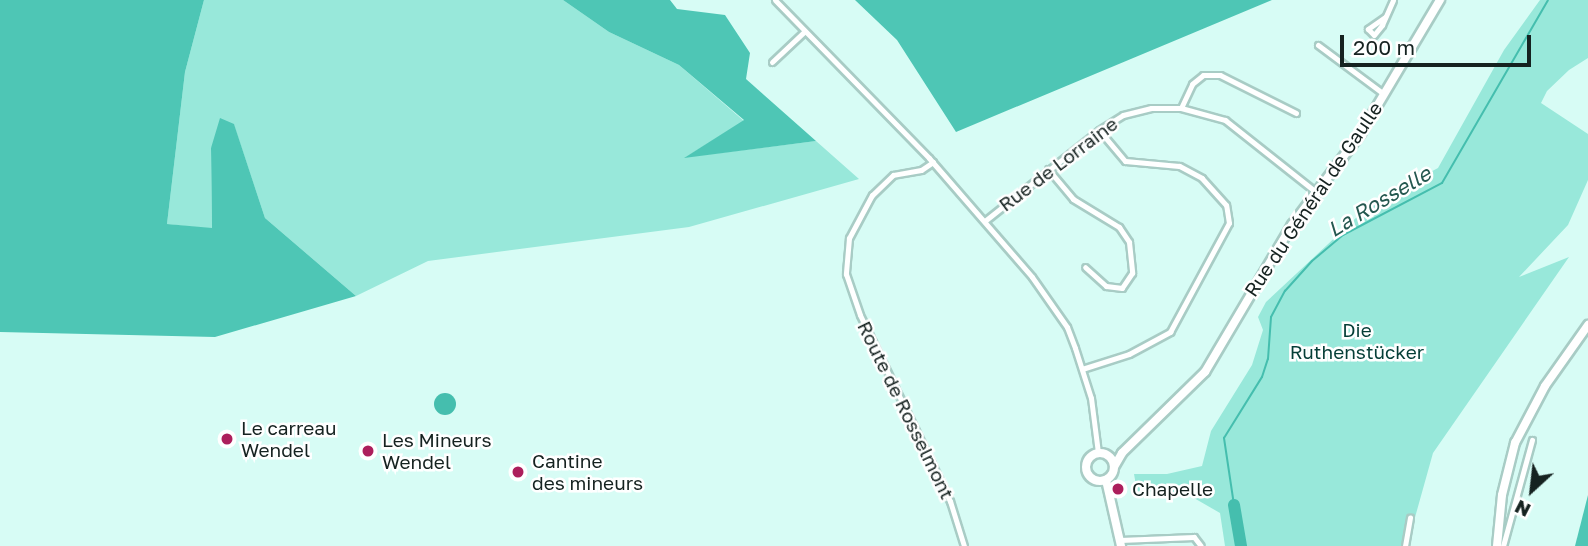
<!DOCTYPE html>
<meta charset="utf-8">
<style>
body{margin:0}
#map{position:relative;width:1588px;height:546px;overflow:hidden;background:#d7fcf5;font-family:"Golos Text",sans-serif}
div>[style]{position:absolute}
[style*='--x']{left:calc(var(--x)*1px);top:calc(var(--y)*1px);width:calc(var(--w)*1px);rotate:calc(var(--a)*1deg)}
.green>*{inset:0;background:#98e8da}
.forest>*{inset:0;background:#4ec6b5}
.water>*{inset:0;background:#45beae}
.round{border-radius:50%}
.stream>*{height:2px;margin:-1px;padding:0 1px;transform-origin:1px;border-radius:1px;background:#45beae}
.river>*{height:12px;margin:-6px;padding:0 6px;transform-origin:6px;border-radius:6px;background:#45beae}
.roads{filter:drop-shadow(2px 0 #a8ccc5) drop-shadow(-2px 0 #a8ccc5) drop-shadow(0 2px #a8ccc5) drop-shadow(0 -2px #a8ccc5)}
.street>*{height:5px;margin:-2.5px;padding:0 2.5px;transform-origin:2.5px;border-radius:2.5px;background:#fff}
.secondary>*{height:8px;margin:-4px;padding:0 4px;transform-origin:4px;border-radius:4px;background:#fff}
.secondary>.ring{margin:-4px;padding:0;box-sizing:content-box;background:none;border:8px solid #fff;border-radius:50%}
.dots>*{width:19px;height:19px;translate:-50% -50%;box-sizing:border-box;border:4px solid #fff;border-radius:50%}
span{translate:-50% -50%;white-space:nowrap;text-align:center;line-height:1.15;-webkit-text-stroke:5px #fff;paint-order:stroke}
.street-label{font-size:19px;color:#152220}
.park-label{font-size:19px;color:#053e37}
.poi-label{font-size:19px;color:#152220}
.left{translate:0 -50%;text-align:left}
.water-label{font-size:21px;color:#255850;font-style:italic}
.north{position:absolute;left:1497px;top:455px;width:70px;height:70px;-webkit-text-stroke:5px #fff;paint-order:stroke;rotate:207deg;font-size:19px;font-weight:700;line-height:28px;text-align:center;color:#152220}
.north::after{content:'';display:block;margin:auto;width:24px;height:32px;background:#152220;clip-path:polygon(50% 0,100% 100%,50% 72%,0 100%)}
.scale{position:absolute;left:1340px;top:35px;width:191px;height:32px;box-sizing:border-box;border:4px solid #152220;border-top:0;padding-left:9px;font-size:21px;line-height:24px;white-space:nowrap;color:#152220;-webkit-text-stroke:5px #fff;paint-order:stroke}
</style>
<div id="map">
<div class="green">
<div style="clip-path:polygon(204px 0,563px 0,609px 32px,679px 65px,744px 121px,686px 157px,816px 141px,859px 179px,689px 227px,428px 261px,356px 296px,265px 218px,234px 125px,211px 148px,212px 229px,167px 224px,185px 72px)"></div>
<div style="clip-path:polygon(1540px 0,1588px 0,1588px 58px,1569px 70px,1547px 91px,1541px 103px,1588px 134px,1588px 180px,1568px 225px,1519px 277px,1569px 257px,1433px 453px,1407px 546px,1225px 546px,1220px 513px,1187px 494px,1137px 491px,1134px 474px,1167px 474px,1202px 466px,1211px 431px,1252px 365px,1263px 330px,1258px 317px,1266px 302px,1372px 203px,1438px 168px,1504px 50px)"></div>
</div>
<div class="forest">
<div style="clip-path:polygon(0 0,204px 0,185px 72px,167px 224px,212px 228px,211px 148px,220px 118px,234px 124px,265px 218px,356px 296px,215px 337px,0 332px)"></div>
<div style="clip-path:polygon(563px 0,670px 0,677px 9px,725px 15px,750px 53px,746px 79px,816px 141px,684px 158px,744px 120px,679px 65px,609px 32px)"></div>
<div style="clip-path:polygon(855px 0,1272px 0,956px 132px,897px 40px)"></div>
<div style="clip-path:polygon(1588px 495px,1588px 546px,1575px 546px)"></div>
</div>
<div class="water">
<div class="round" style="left:434px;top:393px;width:22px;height:22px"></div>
</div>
<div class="stream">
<div style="--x:1234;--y:505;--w:68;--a:-98.5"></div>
<div style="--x:1224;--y:438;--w:72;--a:-58.1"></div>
<div style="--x:1262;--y:377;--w:19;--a:-72"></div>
<div style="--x:1268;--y:359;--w:42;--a:-85.9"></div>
<div style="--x:1271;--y:317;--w:30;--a:-62"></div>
<div style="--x:1285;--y:291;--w:40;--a:-48"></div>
<div style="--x:1312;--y:261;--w:40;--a:-40"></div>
<div style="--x:1343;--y:235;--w:112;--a:-27.7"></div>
<div style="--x:1442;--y:183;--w:211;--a:-59.9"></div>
</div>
<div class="river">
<div style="--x:1234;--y:505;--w:42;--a:80.3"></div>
</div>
<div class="roads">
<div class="street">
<div style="--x:775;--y:0;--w:221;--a:45.7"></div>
<div style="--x:929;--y:158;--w:157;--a:49.1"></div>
<div style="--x:1032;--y:277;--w:61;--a:55"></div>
<div style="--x:1067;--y:327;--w:22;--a:69"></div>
<div style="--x:1075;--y:348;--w:52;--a:72.3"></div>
<div style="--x:1091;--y:398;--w:55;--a:82.7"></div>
<div style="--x:1385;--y:17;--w:21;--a:145"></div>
<div style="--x:1368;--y:29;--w:8;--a:45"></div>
<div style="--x:1374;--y:35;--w:13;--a:-51"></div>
<div style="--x:1382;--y:25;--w:27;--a:-66"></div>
<div style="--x:1318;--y:45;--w:82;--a:36.6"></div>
<div style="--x:772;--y:62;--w:45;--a:-43.2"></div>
<div style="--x:1181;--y:108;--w:26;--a:-65"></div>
<div style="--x:1192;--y:84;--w:14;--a:-39"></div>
<div style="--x:1203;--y:75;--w:17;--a:0"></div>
<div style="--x:1220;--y:75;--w:85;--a:26.6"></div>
<div style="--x:933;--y:162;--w:14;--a:146"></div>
<div style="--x:921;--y:170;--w:28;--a:170"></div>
<div style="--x:893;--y:175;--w:29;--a:136"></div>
<div style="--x:872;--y:195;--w:49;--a:118.1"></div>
<div style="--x:849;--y:238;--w:36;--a:95"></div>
<div style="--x:846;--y:274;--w:43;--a:71.1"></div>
<div style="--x:860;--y:315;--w:207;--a:64.2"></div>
<div style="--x:950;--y:501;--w:47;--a:72.7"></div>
<div style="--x:1048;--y:169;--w:39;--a:50"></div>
<div style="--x:1073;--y:199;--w:54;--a:31.3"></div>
<div style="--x:1119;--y:227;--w:18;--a:56"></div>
<div style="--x:1129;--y:242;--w:31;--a:84"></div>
<div style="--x:1132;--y:273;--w:18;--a:124"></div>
<div style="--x:1122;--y:288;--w:16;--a:-173"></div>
<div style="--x:1106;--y:286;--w:28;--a:-138"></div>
<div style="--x:986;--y:220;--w:144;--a:-38.5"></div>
<div style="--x:1099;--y:130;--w:28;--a:-32"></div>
<div style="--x:1123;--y:115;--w:29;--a:-14"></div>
<div style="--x:1151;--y:108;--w:30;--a:0"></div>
<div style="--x:1181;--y:108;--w:46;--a:15.3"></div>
<div style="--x:1225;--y:120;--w:116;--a:38.4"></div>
<div style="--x:1082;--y:369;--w:49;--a:-17.7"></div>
<div style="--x:1129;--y:354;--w:47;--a:-28.2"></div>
<div style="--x:1170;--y:332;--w:124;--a:-61.6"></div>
<div style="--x:1229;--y:223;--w:18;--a:-99"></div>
<div style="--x:1226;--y:205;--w:36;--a:-132"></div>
<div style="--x:1202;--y:178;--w:26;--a:-152"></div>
<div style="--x:1179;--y:166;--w:54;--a:-174.7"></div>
<div style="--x:1125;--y:161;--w:40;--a:-130"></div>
<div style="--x:1120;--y:540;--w:74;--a:-2.3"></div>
<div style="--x:1194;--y:537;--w:11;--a:52"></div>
<div style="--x:1405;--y:546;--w:29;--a:-80"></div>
<div style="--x:1503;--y:546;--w:110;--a:-74.7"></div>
</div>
<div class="secondary">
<div class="ring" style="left:1086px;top:453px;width:20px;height:20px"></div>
<div style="--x:1114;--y:467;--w:16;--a:-60"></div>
<div style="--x:1122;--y:453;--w:116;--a:-44.3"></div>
<div style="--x:1205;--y:372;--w:171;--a:-59.4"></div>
<div style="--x:1292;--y:225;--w:115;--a:-53.1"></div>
<div style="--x:1361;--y:133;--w:155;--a:-59.3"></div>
<div style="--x:1106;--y:480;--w:68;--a:77.2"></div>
<div style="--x:1497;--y:546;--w:51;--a:-84.4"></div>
<div style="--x:1502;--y:495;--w:54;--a:-76"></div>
<div style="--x:1515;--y:443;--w:64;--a:-62.2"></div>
<div style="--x:1545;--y:386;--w:75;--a:-54.8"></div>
</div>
</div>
<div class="dots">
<div style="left:227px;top:439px;background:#ac1f5c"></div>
<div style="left:368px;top:451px;background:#ac1f5c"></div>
<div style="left:518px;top:472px;background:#ac1f5c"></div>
<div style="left:1118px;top:489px;background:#ac1f5c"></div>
</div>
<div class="street-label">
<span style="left:1058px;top:164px;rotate:-37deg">Rue de Lorraine</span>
<span style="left:1313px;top:199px;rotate:-56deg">Rue du Général de Gaulle</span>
<span style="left:906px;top:410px;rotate:64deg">Route de Rosselmont</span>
</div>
<div class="park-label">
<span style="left:1357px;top:341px">Die<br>Ruthenstücker</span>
</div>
<div class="poi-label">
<span class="left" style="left:241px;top:439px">Le carreau<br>Wendel</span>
<span class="left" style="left:382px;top:451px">Les Mineurs<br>Wendel</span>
<span class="left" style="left:532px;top:472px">Cantine<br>des mineurs</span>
<span class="left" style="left:1132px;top:489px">Chapelle</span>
</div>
<div class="water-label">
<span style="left:1379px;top:201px;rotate:-31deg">La Rosselle</span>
</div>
<div class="north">N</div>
<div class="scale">200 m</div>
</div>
